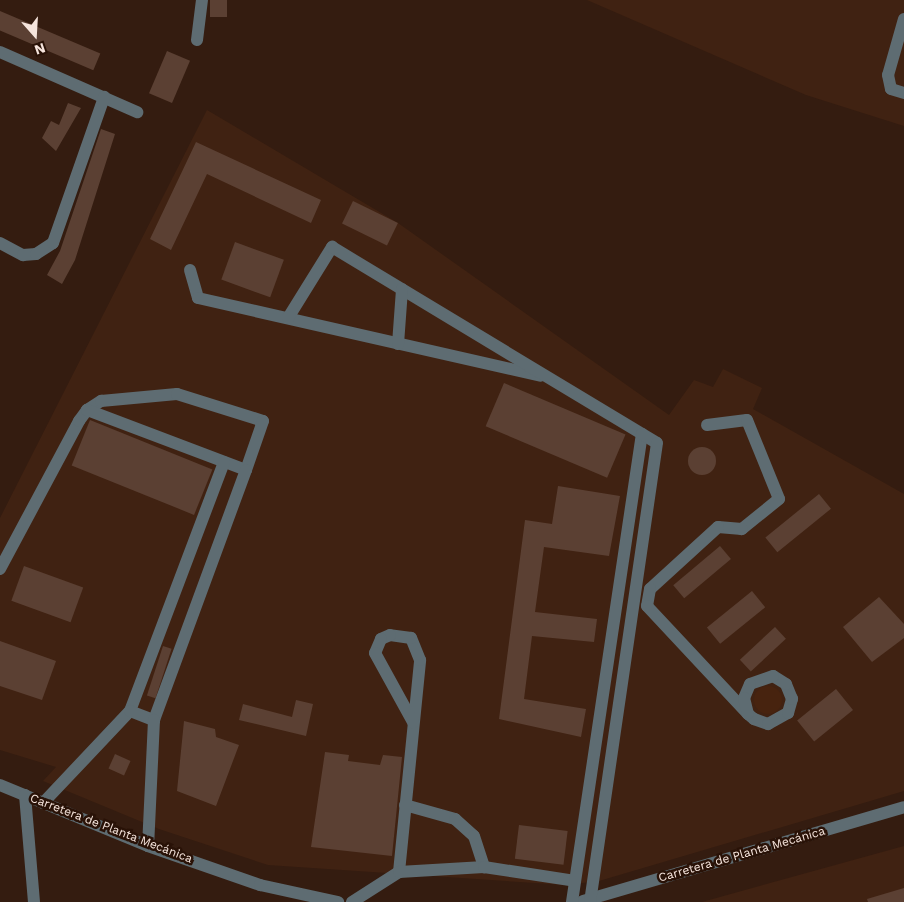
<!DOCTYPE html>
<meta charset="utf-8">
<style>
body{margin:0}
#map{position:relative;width:904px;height:902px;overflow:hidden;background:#341c10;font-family:"Work Sans",sans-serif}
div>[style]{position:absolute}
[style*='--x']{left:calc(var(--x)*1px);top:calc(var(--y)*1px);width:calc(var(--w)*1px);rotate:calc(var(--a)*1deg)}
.built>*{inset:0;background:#402212}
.green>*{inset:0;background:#47230f}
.round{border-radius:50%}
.building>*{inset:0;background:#5b4033;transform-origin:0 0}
.minor>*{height:12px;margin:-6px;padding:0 6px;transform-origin:6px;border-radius:6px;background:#5e6c72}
span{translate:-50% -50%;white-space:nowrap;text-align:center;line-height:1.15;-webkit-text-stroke:5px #291207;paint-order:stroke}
.street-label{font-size:12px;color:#f6e5dd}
.north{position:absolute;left:10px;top:10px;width:50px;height:50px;-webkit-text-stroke:4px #291207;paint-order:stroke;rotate:161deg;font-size:14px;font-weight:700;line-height:20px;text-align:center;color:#f6e5dd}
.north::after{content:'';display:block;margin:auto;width:18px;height:22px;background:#f6e5dd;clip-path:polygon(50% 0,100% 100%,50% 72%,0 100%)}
</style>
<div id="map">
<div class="built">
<div style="clip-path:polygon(587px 0,904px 0,904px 126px,806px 95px)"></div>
<div style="clip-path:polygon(207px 110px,398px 223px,669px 415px,694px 380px,713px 387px,723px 369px,762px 388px,753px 409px,904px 494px,904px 791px,599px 881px,565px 885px,268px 865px,159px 829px,43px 781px,56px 767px,0 750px,0 518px)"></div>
<div style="clip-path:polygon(904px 846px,904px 902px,702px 902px)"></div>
</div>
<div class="green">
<div class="round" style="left:754px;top:686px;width:28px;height:28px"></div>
</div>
<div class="building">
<div style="left:210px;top:0;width:17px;height:17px"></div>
<div style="left:0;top:11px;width:109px;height:18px;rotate:23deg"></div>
<div style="left:167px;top:51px;width:25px;height:46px;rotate:23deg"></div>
<div style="clip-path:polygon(68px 103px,81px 108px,56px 151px,42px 138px,51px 121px,59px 125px)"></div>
<div style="clip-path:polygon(101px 129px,115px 134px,75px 260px,62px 284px,47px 275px,60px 251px)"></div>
<div style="clip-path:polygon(196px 142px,321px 200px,311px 223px,207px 174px,171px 250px,150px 239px)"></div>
<div style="left:353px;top:201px;width:50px;height:25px;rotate:26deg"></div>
<div style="left:235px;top:242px;width:52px;height:40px;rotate:20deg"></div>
<div style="left:504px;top:383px;width:132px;height:47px;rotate:23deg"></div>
<div style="left:90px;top:420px;width:132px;height:49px;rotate:22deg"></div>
<div class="round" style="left:688px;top:447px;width:28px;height:28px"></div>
<div style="clip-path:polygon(558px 486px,620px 496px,609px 556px,544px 547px,535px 612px,597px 619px,594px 642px,532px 636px,524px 699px,586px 709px,581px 737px,499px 719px,525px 520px,552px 524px)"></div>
<div style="left:819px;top:494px;width:19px;height:69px;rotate:51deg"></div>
<div style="left:720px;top:546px;width:17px;height:61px;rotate:50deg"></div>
<div style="left:24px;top:566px;width:63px;height:37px;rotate:20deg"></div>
<div style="left:752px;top:591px;width:21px;height:58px;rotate:51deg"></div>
<div style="clip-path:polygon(879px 597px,904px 624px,904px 638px,872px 662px,843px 627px)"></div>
<div style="left:775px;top:627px;width:16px;height:48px;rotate:47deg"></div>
<div style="clip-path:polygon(0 641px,56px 661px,42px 700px,0 686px)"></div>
<div style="left:163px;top:646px;width:9px;height:52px;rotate:18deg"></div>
<div style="left:836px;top:689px;width:27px;height:50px;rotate:51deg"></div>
<div style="clip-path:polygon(296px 700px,313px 704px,306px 736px,239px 720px,243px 704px,292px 717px)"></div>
<div style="clip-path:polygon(184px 721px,215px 729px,216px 737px,239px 745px,216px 806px,177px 791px)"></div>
<div style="clip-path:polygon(325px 752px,349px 755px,348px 761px,380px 765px,383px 755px,402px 757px,392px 856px,311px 847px)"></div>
<div style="left:115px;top:754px;width:17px;height:16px;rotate:24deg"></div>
<div style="left:519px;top:825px;width:49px;height:34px;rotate:7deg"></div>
<div style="clip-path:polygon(904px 888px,904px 902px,868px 902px,867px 899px)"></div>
</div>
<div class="minor">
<div style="--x:904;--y:19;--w:58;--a:105.9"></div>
<div style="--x:888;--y:75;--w:14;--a:78"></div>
<div style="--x:891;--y:89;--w:14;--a:17"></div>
<div style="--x:197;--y:40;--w:40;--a:-82.9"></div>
<div style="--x:0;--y:52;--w:150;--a:23.7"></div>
<div style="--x:0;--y:243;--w:26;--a:28"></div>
<div style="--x:23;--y:255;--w:13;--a:-4"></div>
<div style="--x:36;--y:254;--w:20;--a:-33"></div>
<div style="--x:53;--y:243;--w:155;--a:-70.7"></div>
<div style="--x:190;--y:270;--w:29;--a:74"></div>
<div style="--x:198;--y:298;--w:351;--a:12.8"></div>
<div style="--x:288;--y:318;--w:84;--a:-58.2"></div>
<div style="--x:332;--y:247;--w:362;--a:31.1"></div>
<div style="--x:398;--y:344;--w:55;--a:-85.8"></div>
<div style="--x:707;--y:425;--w:40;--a:-7.1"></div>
<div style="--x:747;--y:420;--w:85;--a:67.9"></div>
<div style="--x:779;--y:499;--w:48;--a:141"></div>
<div style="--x:742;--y:529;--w:24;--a:-175"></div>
<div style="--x:718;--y:527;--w:92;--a:137.6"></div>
<div style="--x:650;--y:589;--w:17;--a:100"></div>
<div style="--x:647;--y:606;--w:148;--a:46.9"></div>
<div style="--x:748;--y:714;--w:8;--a:40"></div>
<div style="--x:754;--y:719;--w:15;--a:20"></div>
<div style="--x:768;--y:724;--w:23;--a:-29"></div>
<div style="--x:788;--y:713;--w:15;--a:-74"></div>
<div style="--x:792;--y:699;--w:16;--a:-112"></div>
<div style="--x:786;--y:684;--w:15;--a:-148"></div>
<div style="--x:773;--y:676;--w:24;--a:161"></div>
<div style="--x:750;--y:684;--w:15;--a:113"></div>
<div style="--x:744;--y:698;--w:16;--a:76"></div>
<div style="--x:0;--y:569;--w:168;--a:-61.9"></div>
<div style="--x:79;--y:421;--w:14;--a:-54"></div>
<div style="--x:87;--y:410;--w:17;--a:-33"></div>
<div style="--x:101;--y:401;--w:76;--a:-5.3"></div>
<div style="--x:177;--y:394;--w:90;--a:17.4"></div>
<div style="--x:263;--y:421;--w:52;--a:109.1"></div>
<div style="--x:246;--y:470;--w:170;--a:-159.3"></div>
<div style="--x:130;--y:711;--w:266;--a:-69.3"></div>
<div style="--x:154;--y:720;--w:266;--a:-69.8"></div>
<div style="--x:0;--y:785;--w:160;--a:22.4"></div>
<div style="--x:148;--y:846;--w:119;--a:19.2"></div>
<div style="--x:260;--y:885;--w:80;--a:12.3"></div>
<div style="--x:25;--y:795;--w:107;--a:85.2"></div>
<div style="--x:43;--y:803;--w:127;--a:-46.6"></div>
<div style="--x:130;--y:711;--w:26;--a:21"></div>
<div style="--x:154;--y:720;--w:126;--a:92.7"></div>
<div style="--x:405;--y:805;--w:52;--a:15.6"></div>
<div style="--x:455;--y:819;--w:25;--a:42"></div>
<div style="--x:474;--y:836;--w:33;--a:72"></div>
<div style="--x:399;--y:872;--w:213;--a:-84.3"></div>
<div style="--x:420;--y:660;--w:24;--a:-112"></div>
<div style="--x:411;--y:638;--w:21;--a:-172"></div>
<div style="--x:390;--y:635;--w:10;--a:156"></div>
<div style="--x:381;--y:639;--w:15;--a:113"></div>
<div style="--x:375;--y:653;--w:79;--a:61.2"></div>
<div style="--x:583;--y:901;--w:334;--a:-16.3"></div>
<div style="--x:352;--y:902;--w:56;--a:-32.6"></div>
<div style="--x:399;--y:872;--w:85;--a:-3.4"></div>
<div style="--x:484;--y:867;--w:92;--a:8.7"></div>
<div style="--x:572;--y:902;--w:473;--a:-81.5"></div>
<div style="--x:642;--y:434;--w:17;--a:31"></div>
<div style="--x:657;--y:443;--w:462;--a:98.3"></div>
</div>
<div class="street-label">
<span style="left:111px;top:829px;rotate:21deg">Carretera de Planta Mecánica</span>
<span style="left:742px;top:855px;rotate:-16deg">Carretera de Planta Mecánica</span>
</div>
<div class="north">N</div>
</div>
